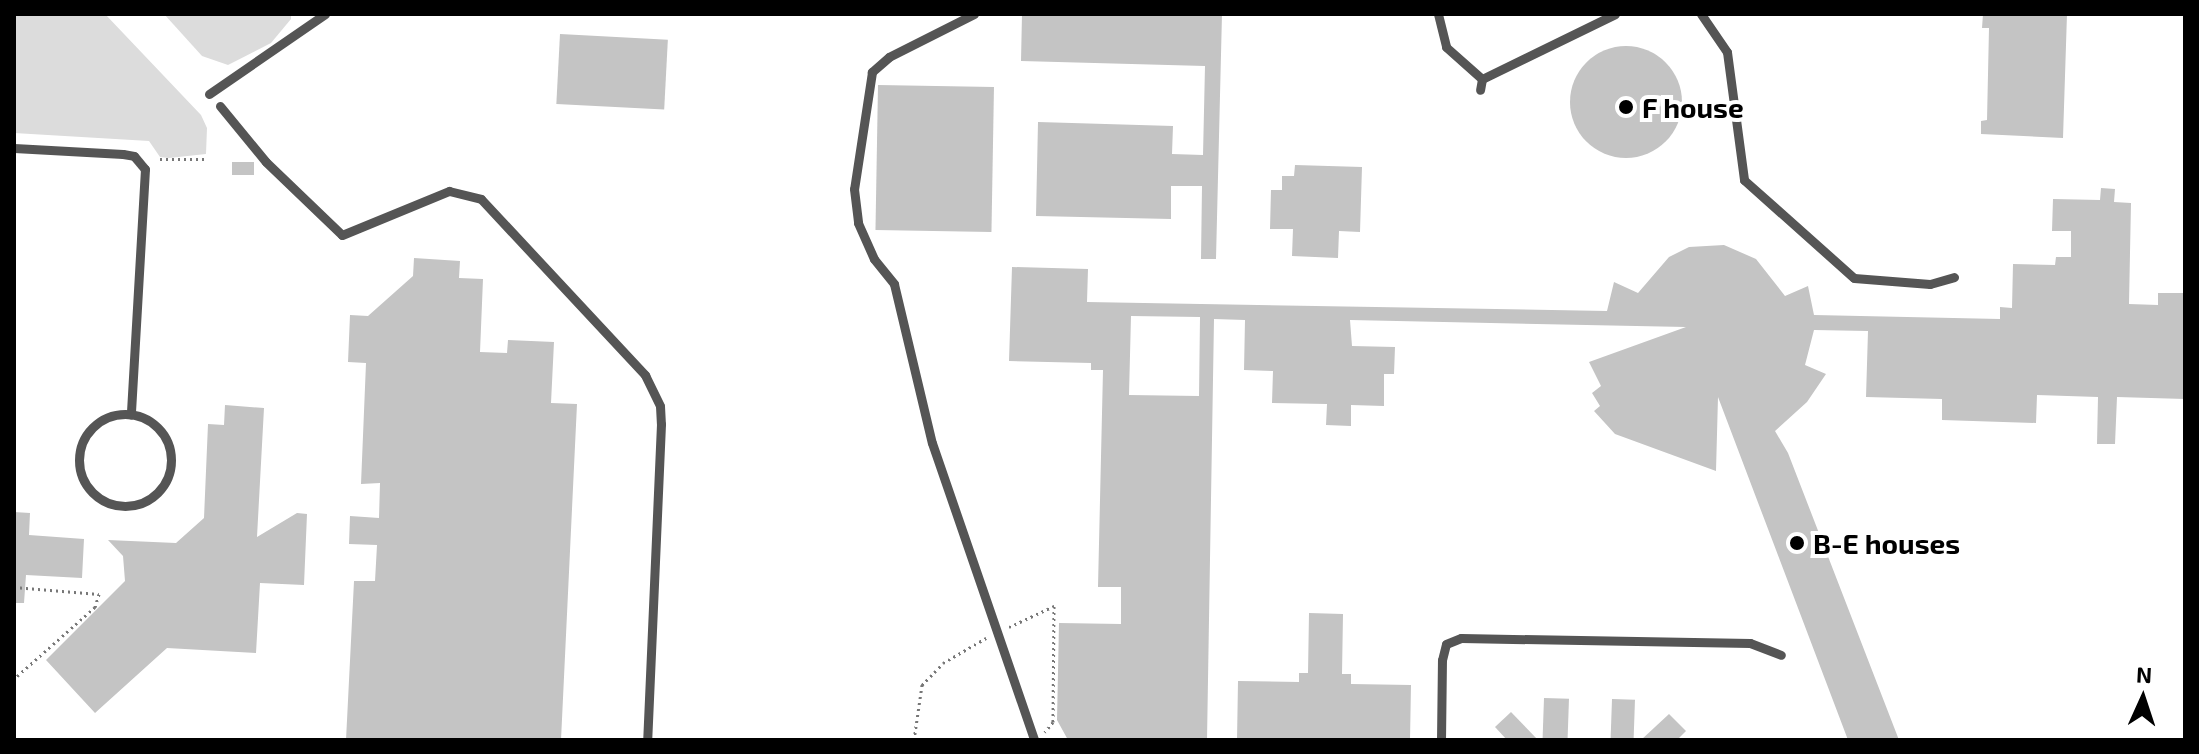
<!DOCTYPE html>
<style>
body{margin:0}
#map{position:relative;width:2199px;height:754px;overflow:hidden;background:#fff;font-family:"Exo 2",sans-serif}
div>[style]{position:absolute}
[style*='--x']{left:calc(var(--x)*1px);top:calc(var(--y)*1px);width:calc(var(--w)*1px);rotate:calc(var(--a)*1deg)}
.green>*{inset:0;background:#dcdcdc}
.building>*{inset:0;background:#c4c4c4;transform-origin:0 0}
.round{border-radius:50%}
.path>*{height:3px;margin-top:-1.5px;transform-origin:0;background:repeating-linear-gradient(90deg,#777 0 2px,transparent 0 6px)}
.lane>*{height:9px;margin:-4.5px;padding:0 4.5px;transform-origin:4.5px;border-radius:4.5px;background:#555}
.lane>.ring{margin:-4.5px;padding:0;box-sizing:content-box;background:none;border:9px solid #555;border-radius:50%}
.dots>*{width:22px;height:22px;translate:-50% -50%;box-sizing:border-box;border:4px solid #fff;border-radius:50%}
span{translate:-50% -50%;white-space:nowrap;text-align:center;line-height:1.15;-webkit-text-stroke:8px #fff;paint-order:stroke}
.poi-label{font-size:28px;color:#000;font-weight:700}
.left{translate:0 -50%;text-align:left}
.frame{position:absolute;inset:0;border:16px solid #000;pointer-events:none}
.north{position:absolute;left:2103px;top:658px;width:80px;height:80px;-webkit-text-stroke:6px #fff;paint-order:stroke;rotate:3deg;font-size:22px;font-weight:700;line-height:32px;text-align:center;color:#000}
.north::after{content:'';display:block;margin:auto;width:28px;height:36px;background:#000;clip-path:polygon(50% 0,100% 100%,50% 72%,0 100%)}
</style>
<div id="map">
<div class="green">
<div style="clip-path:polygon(14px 14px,105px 14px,201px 115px,207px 128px,206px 154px,169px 158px,160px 157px,149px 141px,14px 133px)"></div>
<div style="clip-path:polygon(164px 14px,291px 14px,291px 19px,271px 43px,228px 65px,202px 56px)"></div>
</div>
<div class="building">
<div style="clip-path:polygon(1022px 14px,1222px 14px,1216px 259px,1201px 259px,1202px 186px,1171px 186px,1171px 219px,1036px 216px,1038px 122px,1173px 126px,1172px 154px,1203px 155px,1205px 66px,1021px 61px)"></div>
<div style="clip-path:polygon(1983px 14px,2067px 14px,2063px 138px,1981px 134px,1981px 121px,1987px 120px,1989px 28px,1982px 28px)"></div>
<div style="left:560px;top:34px;width:108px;height:70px;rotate:3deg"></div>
<div class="round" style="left:1570px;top:46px;width:112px;height:112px"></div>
<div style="left:878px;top:85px;width:116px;height:145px;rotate:1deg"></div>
<div style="left:232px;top:162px;width:22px;height:13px"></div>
<div style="clip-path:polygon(1295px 165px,1362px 167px,1360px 232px,1339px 231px,1338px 258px,1292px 256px,1293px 229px,1270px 229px,1271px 190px,1282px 190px,1282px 176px,1294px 176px)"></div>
<div style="clip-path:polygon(evenodd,2101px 188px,2115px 189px,2114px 202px,2131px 203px,2129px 304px,2158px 305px,2158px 293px,2185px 293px,2185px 399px,2117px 397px,2115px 444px,2097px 444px,2098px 397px,2037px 395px,2036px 423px,1942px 420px,1942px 399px,1866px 397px,1868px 331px,1814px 330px,1805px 365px,1826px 374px,1807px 402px,1775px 431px,1788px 453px,1899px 740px,1848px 740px,1718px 397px,1716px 471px,1615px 434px,1594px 411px,1600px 406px,1592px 393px,1601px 386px,1589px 362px,1686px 327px,1350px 320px,1352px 346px,1395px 347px,1394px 374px,1384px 374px,1384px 406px,1351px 405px,1351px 426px,1326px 425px,1327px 404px,1272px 403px,1273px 371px,1244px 370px,1245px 320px,1214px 319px,1207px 740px,1068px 740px,1057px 720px,1059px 623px,1121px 624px,1121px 587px,1098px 587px,1103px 370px,1091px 370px,1091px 363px,1009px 361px,1012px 267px,1088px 269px,1087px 302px,1607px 311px,1614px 282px,1638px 293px,1669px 257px,1689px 247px,1724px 245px,1756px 259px,1785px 296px,1808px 286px,1814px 315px,2000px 319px,2000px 307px,2012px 308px,2013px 264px,2055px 265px,2056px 257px,2071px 257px,2071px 231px,2052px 231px,2053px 199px,2100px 200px,2101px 188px,1131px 316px,1200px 317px,1199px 396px,1129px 395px,1131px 316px)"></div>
<div style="clip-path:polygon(414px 258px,460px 261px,459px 278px,483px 279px,480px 352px,507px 353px,508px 340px,554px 342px,551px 403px,577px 404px,561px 740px,346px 740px,354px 581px,375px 581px,377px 545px,349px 544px,350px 516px,379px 518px,380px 483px,361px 484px,366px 363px,348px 362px,350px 315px,368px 316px,413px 276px)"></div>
<div style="clip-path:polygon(225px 405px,264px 408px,257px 537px,297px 513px,307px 514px,304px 585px,260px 583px,256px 653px,167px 648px,95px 713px,46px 660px,125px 581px,123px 556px,108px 540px,176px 543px,204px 518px,208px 424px,224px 425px)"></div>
<div style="clip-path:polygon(14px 512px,30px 513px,29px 535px,84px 539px,82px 578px,26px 575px,24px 603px,14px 603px)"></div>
<div style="clip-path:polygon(1309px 613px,1343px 614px,1342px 674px,1351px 674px,1351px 684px,1411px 685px,1410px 740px,1237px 740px,1238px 681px,1299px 682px,1299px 673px,1308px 673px)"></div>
<div style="left:1544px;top:698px;width:25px;height:42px;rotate:2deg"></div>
<div style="left:1612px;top:699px;width:23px;height:41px;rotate:2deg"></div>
<div style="clip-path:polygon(1511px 712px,1538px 740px,1507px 740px,1495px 727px)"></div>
<div style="clip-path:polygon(1669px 714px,1686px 731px,1677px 740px,1641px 740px)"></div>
</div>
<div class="path">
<div style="--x:160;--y:159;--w:47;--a:0"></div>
<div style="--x:14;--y:587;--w:85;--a:4.7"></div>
<div style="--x:99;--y:594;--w:14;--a:107"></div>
<div style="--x:95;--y:607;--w:108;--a:138.4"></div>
<div style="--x:1009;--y:627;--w:50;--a:-25"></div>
<div style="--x:1054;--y:606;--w:116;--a:90.5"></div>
<div style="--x:1053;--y:722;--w:13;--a:129"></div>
<div style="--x:914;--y:740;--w:56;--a:-81.7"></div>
<div style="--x:922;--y:685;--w:30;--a:-46"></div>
<div style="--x:943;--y:663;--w:50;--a:-30.2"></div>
</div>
<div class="lane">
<div style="--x:974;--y:14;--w:95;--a:153.2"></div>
<div style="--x:889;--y:57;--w:23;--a:139"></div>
<div style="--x:872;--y:72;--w:118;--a:98.7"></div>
<div style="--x:854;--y:189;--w:34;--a:83"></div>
<div style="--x:858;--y:223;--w:39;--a:66"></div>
<div style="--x:874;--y:259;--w:32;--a:51"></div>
<div style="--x:894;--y:284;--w:163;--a:76.6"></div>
<div style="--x:932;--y:443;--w:314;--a:71"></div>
<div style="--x:1438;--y:14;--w:34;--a:76"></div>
<div style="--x:1446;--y:47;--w:48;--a:41.6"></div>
<div style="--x:1482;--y:79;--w:11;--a:100"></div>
<div style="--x:1701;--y:14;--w:46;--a:55.6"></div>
<div style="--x:1727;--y:52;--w:129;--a:82.4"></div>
<div style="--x:1744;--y:180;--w:147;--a:41.7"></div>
<div style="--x:1854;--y:278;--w:76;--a:4.5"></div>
<div style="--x:1930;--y:284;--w:25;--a:-16"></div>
<div style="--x:1482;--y:79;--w:148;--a:-26"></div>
<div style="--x:209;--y:94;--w:141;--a:-34.6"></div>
<div style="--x:220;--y:106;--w:72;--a:50.6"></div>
<div style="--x:266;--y:162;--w:105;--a:43.8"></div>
<div style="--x:342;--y:235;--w:116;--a:-22.4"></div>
<div style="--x:449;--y:191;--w:33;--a:14"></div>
<div style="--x:481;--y:199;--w:241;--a:47"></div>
<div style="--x:645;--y:375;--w:34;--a:64"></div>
<div style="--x:660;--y:406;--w:18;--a:87"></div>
<div style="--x:661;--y:424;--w:316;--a:92.5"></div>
<div style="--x:14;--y:148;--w:109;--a:3.2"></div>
<div style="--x:123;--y:154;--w:11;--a:10"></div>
<div style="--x:134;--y:156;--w:17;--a:50"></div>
<div style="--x:145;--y:169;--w:246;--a:93.3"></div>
<div class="ring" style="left:79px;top:414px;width:83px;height:83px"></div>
<div style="--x:1441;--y:740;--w:80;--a:-89.3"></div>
<div style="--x:1442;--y:660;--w:16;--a:-76"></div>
<div style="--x:1446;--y:644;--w:16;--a:-22"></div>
<div style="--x:1461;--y:638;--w:289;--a:1"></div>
<div style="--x:1750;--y:643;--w:33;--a:21"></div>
</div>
<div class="dots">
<div style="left:1626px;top:107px;background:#000"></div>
<div style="left:1797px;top:543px;background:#000"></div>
</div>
<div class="poi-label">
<span class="left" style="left:1642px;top:107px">F house</span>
<span class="left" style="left:1813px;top:543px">B-E houses</span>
</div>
<div class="frame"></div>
<div class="north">N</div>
</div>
